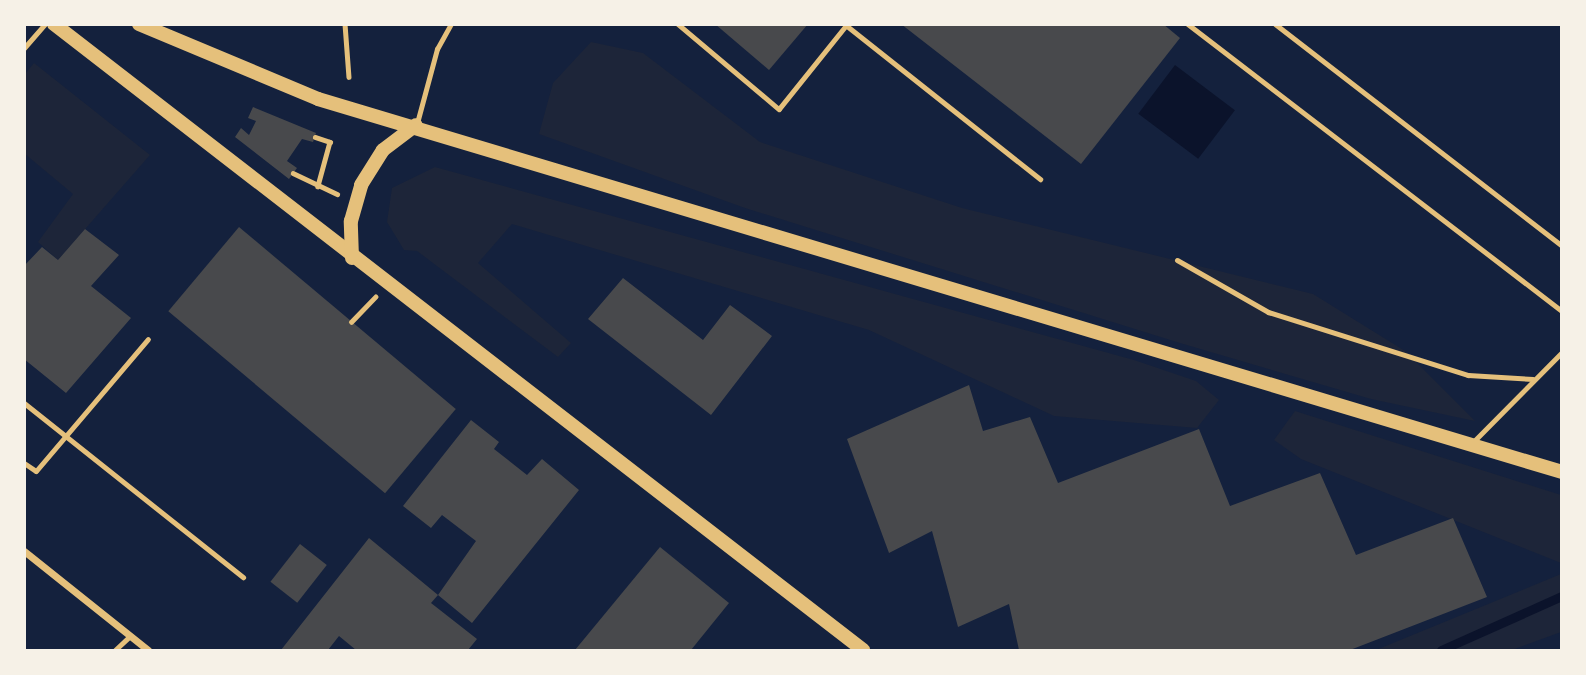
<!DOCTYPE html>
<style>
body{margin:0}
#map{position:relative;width:1586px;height:675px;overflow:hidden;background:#14213d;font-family:"DejaVu Sans",sans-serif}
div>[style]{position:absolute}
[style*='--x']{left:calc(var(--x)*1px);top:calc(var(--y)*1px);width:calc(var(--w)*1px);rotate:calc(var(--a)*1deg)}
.green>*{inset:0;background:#1d2539}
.water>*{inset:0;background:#0b132b;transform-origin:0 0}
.stream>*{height:9px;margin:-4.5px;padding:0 4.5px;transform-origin:4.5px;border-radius:4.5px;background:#0b132b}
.building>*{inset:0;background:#48494c;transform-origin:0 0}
.path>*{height:4.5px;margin:-2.25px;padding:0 2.25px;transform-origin:2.25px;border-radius:2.25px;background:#e5c07b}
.service>*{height:5px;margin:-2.5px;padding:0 2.5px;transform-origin:2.5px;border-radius:2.5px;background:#e5c07b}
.minor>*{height:7px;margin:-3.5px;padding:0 3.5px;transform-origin:3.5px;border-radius:3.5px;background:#e5c07b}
.secondary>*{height:14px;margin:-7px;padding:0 7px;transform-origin:7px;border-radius:7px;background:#e5c07b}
span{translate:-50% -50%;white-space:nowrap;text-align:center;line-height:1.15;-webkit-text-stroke:5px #f6f1e7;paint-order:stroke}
.frame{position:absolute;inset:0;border:26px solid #f6f1e7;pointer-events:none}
</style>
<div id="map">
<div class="green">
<div style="clip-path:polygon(591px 42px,643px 53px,760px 142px,962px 208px,1313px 294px,1405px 351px,1475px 421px,1371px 399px,1180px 343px,745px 208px,539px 134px,553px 83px)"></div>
<div style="clip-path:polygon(34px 63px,150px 155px,58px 260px,38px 242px,73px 194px,25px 154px,25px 74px)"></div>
<div style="clip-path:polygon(435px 167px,1134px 360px,1196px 381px,1219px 400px,1197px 428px,1054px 416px,869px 330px,512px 224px,478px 263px,571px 343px,558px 357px,417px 251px,404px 250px,387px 222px,392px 188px)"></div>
<div style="clip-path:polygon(1295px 411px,1561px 495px,1561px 563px,1301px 459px,1274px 440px)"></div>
<div style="clip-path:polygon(1561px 574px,1561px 632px,1512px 650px,1376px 650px)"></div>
</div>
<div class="water">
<div style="left:1175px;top:65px;width:75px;height:61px;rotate:37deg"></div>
</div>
<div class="stream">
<div style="--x:1441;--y:650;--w:133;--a:-24.1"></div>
</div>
<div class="building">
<div style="clip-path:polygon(715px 24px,808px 24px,769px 70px)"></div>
<div style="clip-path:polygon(901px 24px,1163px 24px,1180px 38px,1081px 164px)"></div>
<div style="clip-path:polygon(253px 107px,316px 133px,313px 142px,302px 139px,287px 161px,297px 168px,289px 179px,235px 137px,241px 128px,249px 135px,256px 121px,248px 118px)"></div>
<div style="left:239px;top:227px;width:283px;height:110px;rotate:40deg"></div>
<div style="clip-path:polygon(85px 229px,119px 255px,91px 286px,131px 318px,66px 393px,24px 359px,24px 266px,42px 247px,58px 260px)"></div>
<div style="clip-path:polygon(623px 278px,703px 340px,730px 305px,772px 336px,711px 415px,588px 319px)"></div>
<div style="clip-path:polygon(969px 385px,983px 431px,1030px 417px,1058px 483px,1199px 429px,1230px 506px,1320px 473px,1356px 555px,1453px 518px,1487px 597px,1350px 650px,1019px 650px,1009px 604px,958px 627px,932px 531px,889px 553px,847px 439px)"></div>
<div style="clip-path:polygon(471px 420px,499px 442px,494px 449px,527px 475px,542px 459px,579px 490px,472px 623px,438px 595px,476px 541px,442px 515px,431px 528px,403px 506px)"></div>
<div style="clip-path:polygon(369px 538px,438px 595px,431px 603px,477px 639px,468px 650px,356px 650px,339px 636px,328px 650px,281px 650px)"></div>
<div style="left:300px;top:544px;width:34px;height:48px;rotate:38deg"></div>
<div style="clip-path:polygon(660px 547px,729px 603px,691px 650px,575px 650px)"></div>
</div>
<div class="path">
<div style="--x:345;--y:24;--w:53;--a:85.7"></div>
<div style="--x:678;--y:24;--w:132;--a:40.1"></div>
<div style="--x:779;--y:109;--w:109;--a:-51.3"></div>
<div style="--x:1188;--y:24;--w:471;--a:37.5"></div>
<div style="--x:846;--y:25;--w:248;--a:38.4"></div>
<div style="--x:315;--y:137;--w:16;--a:18"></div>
<div style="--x:330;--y:142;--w:46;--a:105.3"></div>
<div style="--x:293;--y:173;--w:49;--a:25.5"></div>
<div style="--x:351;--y:322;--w:35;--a:-46"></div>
</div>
<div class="service">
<div style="--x:1275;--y:24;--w:363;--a:37.7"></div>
<div style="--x:24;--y:48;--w:32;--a:-49"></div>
<div style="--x:417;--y:123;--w:77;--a:-74.9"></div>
<div style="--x:437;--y:49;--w:29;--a:-61"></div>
<div style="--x:1177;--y:260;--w:105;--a:29.7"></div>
<div style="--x:1268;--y:312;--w:210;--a:17.5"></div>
<div style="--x:1468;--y:375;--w:65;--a:3.5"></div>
<div style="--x:24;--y:403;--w:280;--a:38.5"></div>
<div style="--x:1473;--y:442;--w:127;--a:-45.3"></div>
<div style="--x:24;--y:463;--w:14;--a:34"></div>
<div style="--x:36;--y:471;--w:173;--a:-49.7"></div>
<div style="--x:115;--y:650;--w:21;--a:-43"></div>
</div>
<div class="minor">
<div style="--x:24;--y:551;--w:159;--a:38.6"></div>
</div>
<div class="secondary">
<div style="--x:54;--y:24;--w:1023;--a:37.73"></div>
<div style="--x:139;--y:24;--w:194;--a:22.7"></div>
<div style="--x:318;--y:99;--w:1299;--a:16.69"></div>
<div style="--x:352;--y:258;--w:37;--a:-92"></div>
<div style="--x:351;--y:221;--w:37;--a:-74"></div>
<div style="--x:361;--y:185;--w:41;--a:-57.8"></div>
<div style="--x:383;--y:150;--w:41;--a:-37.1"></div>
</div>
<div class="frame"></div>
</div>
